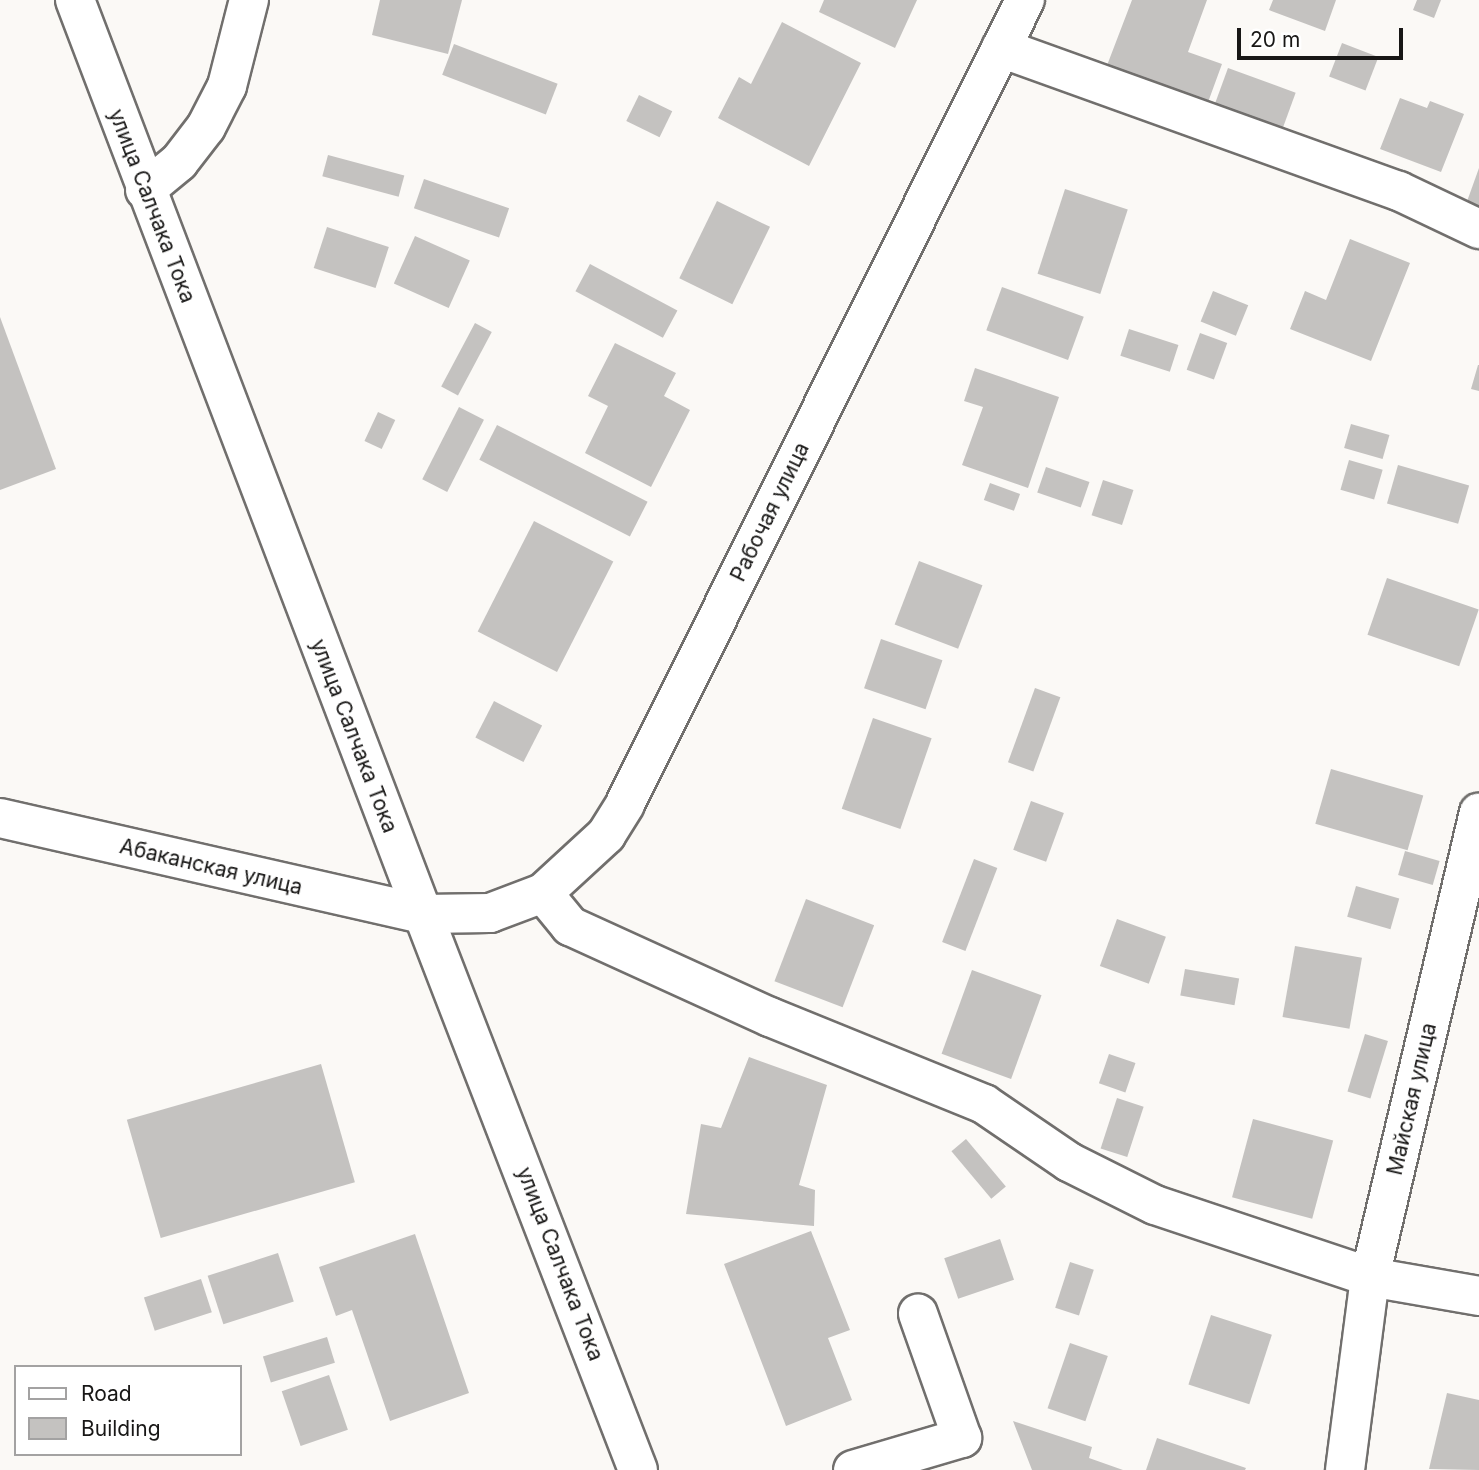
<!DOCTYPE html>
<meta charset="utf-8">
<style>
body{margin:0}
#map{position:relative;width:1479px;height:1470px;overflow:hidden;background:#fbf9f6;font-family:Inter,sans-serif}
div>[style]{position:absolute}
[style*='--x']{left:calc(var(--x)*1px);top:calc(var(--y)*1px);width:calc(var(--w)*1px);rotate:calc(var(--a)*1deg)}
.building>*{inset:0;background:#c4c2c0;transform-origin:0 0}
.roads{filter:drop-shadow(2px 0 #716f6d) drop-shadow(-2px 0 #716f6d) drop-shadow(0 2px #716f6d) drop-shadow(0 -2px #716f6d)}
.minor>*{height:38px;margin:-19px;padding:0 19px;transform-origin:19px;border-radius:19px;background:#fff}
.major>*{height:38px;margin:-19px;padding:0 19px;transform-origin:19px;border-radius:19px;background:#fff}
span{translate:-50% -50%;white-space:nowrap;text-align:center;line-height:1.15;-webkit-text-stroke:6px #fff;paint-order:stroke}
.street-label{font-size:21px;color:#181716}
.legend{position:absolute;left:14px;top:1365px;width:228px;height:91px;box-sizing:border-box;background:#fff;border:2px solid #a3a2a2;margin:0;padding:9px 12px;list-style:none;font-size:21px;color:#181716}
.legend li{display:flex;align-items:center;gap:14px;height:35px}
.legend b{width:35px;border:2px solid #a3a2a2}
.scale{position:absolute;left:1237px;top:28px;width:166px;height:32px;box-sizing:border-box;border:4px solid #181716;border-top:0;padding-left:9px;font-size:21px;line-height:24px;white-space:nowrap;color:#181716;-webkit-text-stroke:5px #fff;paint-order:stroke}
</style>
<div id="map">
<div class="building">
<div style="clip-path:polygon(380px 0,462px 0,448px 54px,372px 35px)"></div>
<div style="clip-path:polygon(824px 0,917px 0,895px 48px,819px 12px)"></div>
<div style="clip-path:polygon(1132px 0,1207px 0,1188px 52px,1222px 64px,1207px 105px,1106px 68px)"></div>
<div style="clip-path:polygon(1273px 0,1336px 0,1325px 31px,1269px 10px)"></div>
<div style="clip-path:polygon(1417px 0,1441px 0,1434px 18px,1413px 10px)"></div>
<div style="clip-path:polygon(782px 22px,861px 63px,809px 166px,718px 118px,739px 77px,751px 84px)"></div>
<div style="left:1342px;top:43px;width:39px;height:36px;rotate:21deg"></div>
<div style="left:454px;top:44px;width:111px;height:33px;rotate:21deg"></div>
<div style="left:1228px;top:68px;width:72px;height:40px;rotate:20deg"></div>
<div style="left:639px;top:95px;width:37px;height:29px;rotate:26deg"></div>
<div style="clip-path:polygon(1400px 98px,1427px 108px,1430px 101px,1464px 114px,1441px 172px,1380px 149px)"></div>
<div style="left:328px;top:155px;width:79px;height:22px;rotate:15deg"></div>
<div style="clip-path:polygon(1479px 168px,1479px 212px,1465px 207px)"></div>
<div style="left:424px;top:179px;width:90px;height:31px;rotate:19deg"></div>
<div style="left:1065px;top:189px;width:66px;height:89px;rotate:18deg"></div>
<div style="left:717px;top:201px;width:59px;height:86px;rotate:26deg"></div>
<div style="left:327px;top:227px;width:65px;height:43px;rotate:18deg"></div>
<div style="left:415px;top:236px;width:60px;height:52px;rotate:24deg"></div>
<div style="clip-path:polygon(1350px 239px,1410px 263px,1371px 361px,1290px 329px,1305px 291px,1326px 300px)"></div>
<div style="left:590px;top:264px;width:99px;height:31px;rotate:28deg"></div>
<div style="left:1002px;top:287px;width:87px;height:46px;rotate:20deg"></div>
<div style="left:1213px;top:291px;width:38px;height:33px;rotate:22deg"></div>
<div style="clip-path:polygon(0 317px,56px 469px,0 490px)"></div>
<div style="left:475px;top:323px;width:19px;height:72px;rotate:28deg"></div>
<div style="left:1129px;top:329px;width:52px;height:28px;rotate:18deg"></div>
<div style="left:1200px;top:333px;width:29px;height:39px;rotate:20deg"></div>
<div style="clip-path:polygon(615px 343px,676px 373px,664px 396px,690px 410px,651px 487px,585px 453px,608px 406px,588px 396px)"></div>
<div style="clip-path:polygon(1478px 365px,1479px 365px,1479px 391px,1471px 389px)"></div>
<div style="clip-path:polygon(975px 368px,1059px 397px,1028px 488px,962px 465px,983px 407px,964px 401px)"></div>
<div style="left:459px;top:407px;width:28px;height:81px;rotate:27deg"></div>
<div style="left:378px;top:412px;width:19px;height:32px;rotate:25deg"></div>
<div style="left:1351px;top:424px;width:40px;height:25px;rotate:16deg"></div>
<div style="left:497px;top:425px;width:169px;height:39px;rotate:27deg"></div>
<div style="left:1349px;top:460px;width:35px;height:31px;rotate:16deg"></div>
<div style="left:1398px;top:465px;width:74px;height:40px;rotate:16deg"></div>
<div style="left:1046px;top:467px;width:46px;height:27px;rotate:19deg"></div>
<div style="left:1103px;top:480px;width:32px;height:37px;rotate:18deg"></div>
<div style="left:990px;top:483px;width:32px;height:18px;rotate:20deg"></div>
<div style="left:534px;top:521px;width:89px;height:124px;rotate:27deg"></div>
<div style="left:919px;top:561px;width:68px;height:68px;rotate:21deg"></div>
<div style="left:1387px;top:578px;width:97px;height:60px;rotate:19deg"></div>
<div style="left:881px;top:639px;width:65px;height:52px;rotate:19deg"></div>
<div style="left:1035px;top:688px;width:27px;height:79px;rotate:20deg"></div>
<div style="left:494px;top:701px;width:54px;height:41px;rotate:27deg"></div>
<div style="left:873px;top:718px;width:62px;height:96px;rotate:19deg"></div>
<div style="left:1331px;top:769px;width:96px;height:57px;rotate:16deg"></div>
<div style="left:1031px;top:801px;width:35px;height:52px;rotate:20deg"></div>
<div style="left:1405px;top:851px;width:36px;height:25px;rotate:16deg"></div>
<div style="left:974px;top:859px;width:25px;height:89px;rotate:21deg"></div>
<div style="left:1356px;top:886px;width:45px;height:32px;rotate:16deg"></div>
<div style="left:806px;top:899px;width:73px;height:88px;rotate:21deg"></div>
<div style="left:1117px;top:919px;width:52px;height:50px;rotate:20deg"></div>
<div style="left:1295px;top:946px;width:68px;height:72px;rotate:10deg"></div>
<div style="left:1185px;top:969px;width:55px;height:27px;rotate:10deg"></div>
<div style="left:972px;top:970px;width:74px;height:89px;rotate:20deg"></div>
<div style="left:1365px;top:1034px;width:24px;height:60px;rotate:17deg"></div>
<div style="left:1109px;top:1054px;width:28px;height:31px;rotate:19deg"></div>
<div style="clip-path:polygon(749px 1057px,827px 1085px,799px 1185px,815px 1190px,814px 1226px,686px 1214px,701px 1124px,721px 1128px)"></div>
<div style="left:321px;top:1064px;width:123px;height:202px;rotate:74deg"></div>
<div style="left:1117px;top:1098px;width:28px;height:53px;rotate:18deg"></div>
<div style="left:1253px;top:1119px;width:83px;height:81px;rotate:15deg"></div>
<div style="left:966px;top:1139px;width:62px;height:19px;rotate:50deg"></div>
<div style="clip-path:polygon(811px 1231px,850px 1330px,828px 1338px,852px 1400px,786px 1426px,724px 1264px)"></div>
<div style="clip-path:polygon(415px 1234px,469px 1393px,390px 1421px,352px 1310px,336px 1316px,319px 1267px)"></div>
<div style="left:1000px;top:1239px;width:43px;height:59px;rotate:71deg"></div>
<div style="left:278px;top:1253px;width:51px;height:74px;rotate:72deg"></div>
<div style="left:1070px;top:1262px;width:25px;height:48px;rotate:18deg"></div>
<div style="left:201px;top:1279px;width:35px;height:60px;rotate:72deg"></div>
<div style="left:1211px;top:1315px;width:64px;height:73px;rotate:18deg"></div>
<div style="left:327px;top:1337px;width:27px;height:67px;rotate:73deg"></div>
<div style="left:1070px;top:1343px;width:40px;height:69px;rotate:19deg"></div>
<div style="left:329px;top:1375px;width:58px;height:50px;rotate:71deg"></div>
<div style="clip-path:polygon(1447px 1393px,1479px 1400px,1479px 1470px,1429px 1469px)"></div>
<div style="clip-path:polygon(1013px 1421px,1092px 1447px,1089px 1458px,1123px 1470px,1032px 1470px)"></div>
<div style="clip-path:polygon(1157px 1438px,1246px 1468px,1245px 1470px,1146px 1470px)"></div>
</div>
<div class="roads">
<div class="minor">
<div style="--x:75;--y:0;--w:978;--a:69.16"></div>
<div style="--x:1001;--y:48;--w:423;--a:19.8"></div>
<div style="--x:1399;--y:191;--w:89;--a:25.4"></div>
<div style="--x:145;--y:190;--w:44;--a:-39.5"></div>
<div style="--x:179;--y:162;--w:44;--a:-52.4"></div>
<div style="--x:206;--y:127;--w:46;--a:-62.9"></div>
<div style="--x:227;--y:86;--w:89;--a:-75.7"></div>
<div style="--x:543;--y:893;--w:43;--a:50.7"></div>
<div style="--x:570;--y:926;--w:220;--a:24.5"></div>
<div style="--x:770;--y:1017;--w:231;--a:22.1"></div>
<div style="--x:984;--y:1104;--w:103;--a:34.3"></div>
<div style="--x:1069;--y:1162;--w:96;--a:26.6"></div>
<div style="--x:1155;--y:1205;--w:227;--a:18.5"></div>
<div style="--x:1370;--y:1277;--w:111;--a:9.9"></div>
<div style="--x:853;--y:1470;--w:114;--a:-16.4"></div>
<div style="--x:962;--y:1438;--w:132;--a:-109.5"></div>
<div style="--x:1345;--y:1470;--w:195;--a:-82.6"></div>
<div style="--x:1370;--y:1277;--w:477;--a:-76.8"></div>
</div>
<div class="major">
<div style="--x:0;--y:818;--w:434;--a:12.8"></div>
<div style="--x:423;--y:914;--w:67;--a:-0.9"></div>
<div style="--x:490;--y:913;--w:57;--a:-20.7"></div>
<div style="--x:543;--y:893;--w:86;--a:-42.6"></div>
<div style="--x:606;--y:835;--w:36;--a:-58"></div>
<div style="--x:625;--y:804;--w:898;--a:-63.55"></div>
<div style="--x:423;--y:914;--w:596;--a:68.86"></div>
</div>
</div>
<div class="street-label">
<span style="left:152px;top:206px;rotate:69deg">улица Салчака Тока</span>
<span style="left:770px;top:512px;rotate:-64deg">Рабочая улица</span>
<span style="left:354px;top:736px;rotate:69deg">улица Салчака Тока</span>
<span style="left:211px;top:867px;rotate:13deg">Абаканская улица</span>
<span style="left:1412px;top:1099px;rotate:-77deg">Майская улица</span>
<span style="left:560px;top:1264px;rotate:69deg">улица Салчака Тока</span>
</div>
<ul class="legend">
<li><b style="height:9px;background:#fff"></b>Road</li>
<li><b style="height:19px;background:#c4c2c0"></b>Building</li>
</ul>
<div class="scale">20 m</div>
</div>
